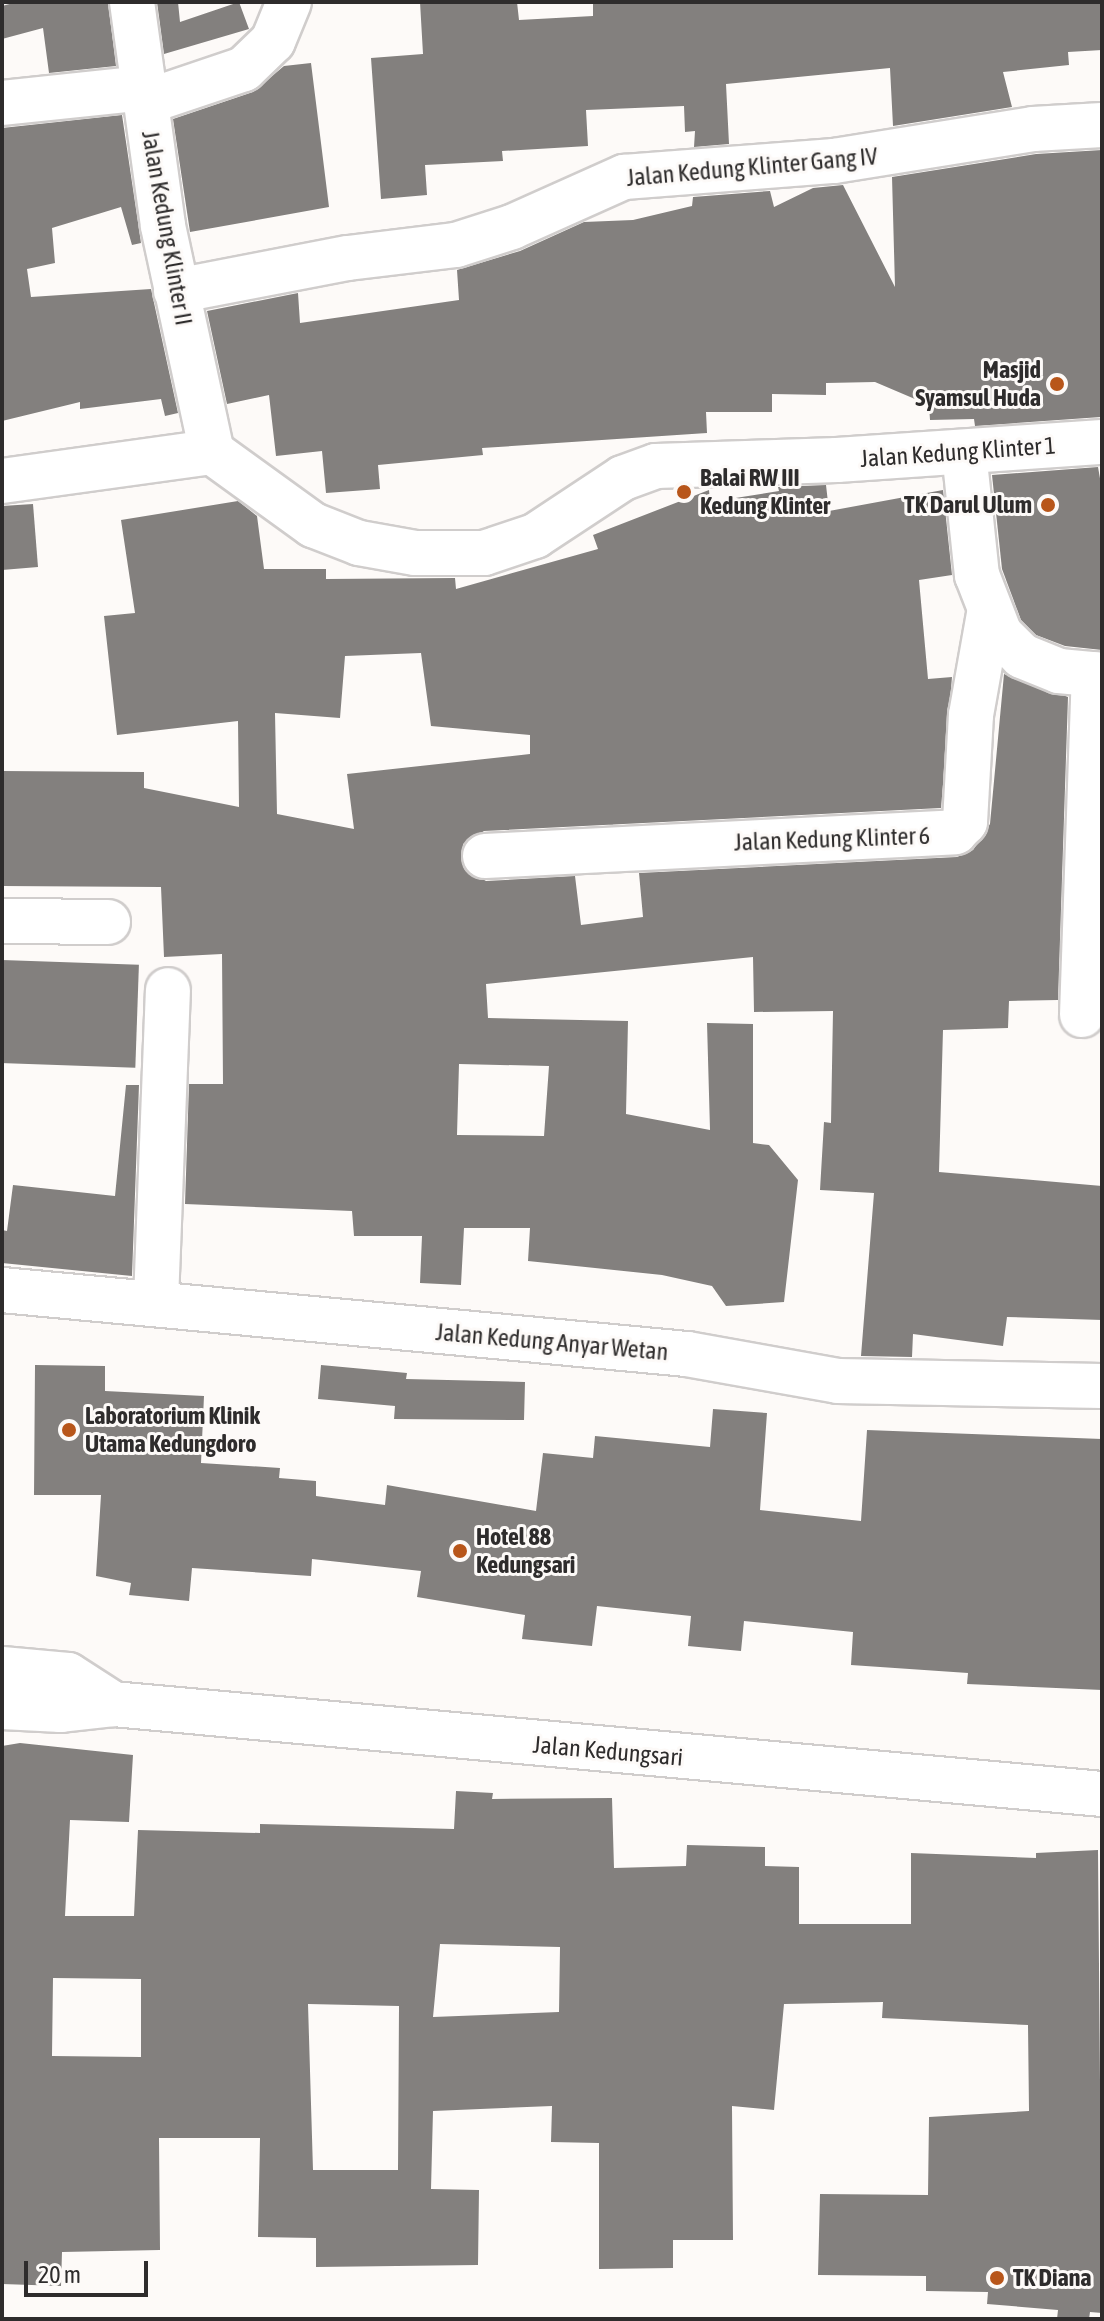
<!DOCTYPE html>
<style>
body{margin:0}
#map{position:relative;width:1104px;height:2321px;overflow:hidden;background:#fdfaf8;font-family:"Asap Condensed",sans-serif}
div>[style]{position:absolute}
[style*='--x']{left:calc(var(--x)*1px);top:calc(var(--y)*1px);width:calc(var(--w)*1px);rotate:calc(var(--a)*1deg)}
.building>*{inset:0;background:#83807e;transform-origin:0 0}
.roads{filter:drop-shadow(2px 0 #d0cdcc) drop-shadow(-2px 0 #d0cdcc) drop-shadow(0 2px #d0cdcc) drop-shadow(0 -2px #d0cdcc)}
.minor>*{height:44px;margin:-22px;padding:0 22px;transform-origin:22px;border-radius:22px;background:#fff}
.dots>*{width:22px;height:22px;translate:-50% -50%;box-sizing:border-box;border:4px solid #fdfaf8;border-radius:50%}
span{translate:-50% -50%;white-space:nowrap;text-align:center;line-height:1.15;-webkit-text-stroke:6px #fdfaf8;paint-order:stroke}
.street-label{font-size:24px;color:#2e2c2c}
.poi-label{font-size:24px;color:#2e2c2c;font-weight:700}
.right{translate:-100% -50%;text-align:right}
.left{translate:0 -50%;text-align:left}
.frame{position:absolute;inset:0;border:4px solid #2e2c2c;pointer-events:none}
.scale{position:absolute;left:24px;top:2261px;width:124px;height:36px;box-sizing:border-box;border:4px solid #2e2c2c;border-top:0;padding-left:10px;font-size:24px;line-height:28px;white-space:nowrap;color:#2e2c2c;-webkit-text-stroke:6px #fdfaf8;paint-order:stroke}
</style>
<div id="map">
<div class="building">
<div style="clip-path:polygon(17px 2px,108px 2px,116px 66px,49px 73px,43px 28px,2px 39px,2px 6px)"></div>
<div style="clip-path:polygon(157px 2px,178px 2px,180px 22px,239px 2px,249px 29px,164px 54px)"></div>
<div style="clip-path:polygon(420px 2px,517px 2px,519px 20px,593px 16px,593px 2px,1101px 2px,1102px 50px,1068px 52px,1069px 65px,1003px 72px,1012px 107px,893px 126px,890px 68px,726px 84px,729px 144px,694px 147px,695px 131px,685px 132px,684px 106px,586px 110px,588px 146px,502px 151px,503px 161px,425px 165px,427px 195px,381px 199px,371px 58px,423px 54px)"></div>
<div style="clip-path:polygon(311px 63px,329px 207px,190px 232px,173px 119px,253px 92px,284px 66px)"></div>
<div style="clip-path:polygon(122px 115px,141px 243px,132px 245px,121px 207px,52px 228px,55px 263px,27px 269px,31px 297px,151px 289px,178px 413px,165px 416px,161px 399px,80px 409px,80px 402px,2px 421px,2px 128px)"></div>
<div style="clip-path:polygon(1102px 150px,1101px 417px,975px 426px,974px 419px,930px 420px,929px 405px,875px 382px,826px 383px,826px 395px,772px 394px,772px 412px,706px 412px,707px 433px,482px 448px,483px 455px,378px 465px,380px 489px,326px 493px,322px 451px,276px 456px,269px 395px,227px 404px,207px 311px,298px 293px,300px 323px,459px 300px,457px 270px,520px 251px,584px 222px,633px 220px,692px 206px,693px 197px,770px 191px,774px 207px,813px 188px,843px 185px,895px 287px,892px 177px,1036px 154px)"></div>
<div style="clip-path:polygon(1098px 467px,1102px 490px,1102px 650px,1065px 646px,1036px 635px,1021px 620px,1002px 569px,992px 475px)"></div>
<div style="clip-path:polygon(evenodd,826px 485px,829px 511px,943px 490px,952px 575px,919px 580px,928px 679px,952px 677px,941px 808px,484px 831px,463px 844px,464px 869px,486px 881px,575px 876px,581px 925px,643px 917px,639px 873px,957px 857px,973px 850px,990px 824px,1004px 674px,1068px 697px,1058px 1000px,1009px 1001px,1008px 1028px,943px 1030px,939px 1172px,1102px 1186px,1102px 1320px,1007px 1317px,1003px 1346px,913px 1334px,912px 1357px,861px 1356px,874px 1193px,820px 1190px,824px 1122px,831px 1123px,833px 1011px,754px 1012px,753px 957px,486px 984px,488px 1018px,628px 1021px,626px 1114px,710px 1130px,707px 1023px,753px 1024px,753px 1143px,769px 1145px,798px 1180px,784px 1302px,726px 1306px,712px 1286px,662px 1275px,528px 1261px,530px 1228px,464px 1228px,461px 1285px,420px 1283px,422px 1236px,354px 1236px,352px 1211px,185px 1204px,189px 1084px,223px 1084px,222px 954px,164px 957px,161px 887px,2px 886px,2px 771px,144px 772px,144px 788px,239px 807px,238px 721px,117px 735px,104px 616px,135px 613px,121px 520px,238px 501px,257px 516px,264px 569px,326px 569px,326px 579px,455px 578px,456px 589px,598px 549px,593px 535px,709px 490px,710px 502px,779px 491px,778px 487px,826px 485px,421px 653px,431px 726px,530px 735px,530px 754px,347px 774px,354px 829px,277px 814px,275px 713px,340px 718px,345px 656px,421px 653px,826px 485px,459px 1064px,549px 1066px,544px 1136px,457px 1135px,459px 1064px)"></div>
<div style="clip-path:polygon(33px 504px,38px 567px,2px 570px,2px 506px)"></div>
<div style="left:2px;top:960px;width:137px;height:103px;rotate:2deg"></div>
<div style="clip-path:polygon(126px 1085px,139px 1085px,132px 1276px,2px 1263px,2px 1230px,7px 1231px,13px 1185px,115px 1196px)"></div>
<div style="clip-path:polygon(35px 1365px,105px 1366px,105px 1391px,204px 1396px,201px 1463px,280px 1468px,279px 1478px,316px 1481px,316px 1496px,385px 1505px,387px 1485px,536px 1511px,543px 1453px,593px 1458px,595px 1436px,710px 1447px,713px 1409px,767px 1413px,760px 1510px,861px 1521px,867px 1430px,1102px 1439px,1102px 1690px,967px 1684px,968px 1673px,851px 1665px,853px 1632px,744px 1621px,741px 1651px,688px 1646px,691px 1616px,597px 1606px,592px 1646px,522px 1639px,525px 1615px,417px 1597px,421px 1571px,312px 1559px,311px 1576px,192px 1568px,189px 1601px,129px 1595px,131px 1583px,96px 1576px,101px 1495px,34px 1495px)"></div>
<div style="clip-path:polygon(321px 1365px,407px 1373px,406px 1379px,525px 1382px,524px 1420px,394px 1419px,395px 1406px,318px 1399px)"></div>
<div style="clip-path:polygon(evenodd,20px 1743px,133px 1755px,129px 1822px,70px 1820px,65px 1916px,134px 1916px,138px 1830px,260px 1833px,260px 1824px,454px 1829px,456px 1791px,493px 1793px,492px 1799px,612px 1798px,614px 1868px,686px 1866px,687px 1845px,765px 1847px,765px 1866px,799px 1867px,799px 1924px,911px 1924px,911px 1853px,1036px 1858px,1036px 1853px,1098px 1850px,1102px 2313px,1090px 2312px,1089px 2319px,1057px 2319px,1058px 2310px,987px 2304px,988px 2292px,926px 2291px,926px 2276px,818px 2275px,820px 2194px,928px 2195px,929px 2117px,1029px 2111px,1028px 2025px,882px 2018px,883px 2002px,784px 2004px,774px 2110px,732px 2106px,733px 2240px,673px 2240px,673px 2268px,599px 2269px,599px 2143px,551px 2142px,552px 2106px,433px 2111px,431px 2189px,479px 2190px,478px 2265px,316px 2267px,316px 2238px,258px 2237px,260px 2138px,159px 2138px,160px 2250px,62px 2252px,61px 2286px,2px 2284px,2px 1746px,20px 1743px,440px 1944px,560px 1947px,559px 2012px,433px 2017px,440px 1944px,20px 1743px,53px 1978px,141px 1979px,141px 2057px,52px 2056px,53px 1978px,20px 1743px,308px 2004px,399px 2006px,398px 2170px,313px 2170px,308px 2004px)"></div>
</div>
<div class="roads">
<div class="minor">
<div style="--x:132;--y:2;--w:226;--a:82.1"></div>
<div style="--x:163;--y:226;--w:231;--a:77.8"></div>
<div style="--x:146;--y:102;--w:103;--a:-18.6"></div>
<div style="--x:244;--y:69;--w:40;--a:-44"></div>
<div style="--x:273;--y:41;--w:42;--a:-67.7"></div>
<div style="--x:2;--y:103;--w:143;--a:-6"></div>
<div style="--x:176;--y:291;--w:175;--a:-10.9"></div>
<div style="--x:348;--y:258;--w:109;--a:-6.9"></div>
<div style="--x:456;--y:245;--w:59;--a:-17.8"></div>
<div style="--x:512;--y:227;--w:123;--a:-24.1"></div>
<div style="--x:624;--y:177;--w:211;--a:-4.4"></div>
<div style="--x:834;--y:161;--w:202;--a:-9.1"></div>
<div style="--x:1033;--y:129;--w:69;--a:-3.3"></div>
<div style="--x:964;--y:452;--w:124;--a:84"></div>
<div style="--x:977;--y:575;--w:63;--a:68.7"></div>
<div style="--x:1000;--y:634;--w:31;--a:45"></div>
<div style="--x:1022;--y:656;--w:40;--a:22"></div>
<div style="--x:1059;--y:671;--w:43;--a:5.3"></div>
<div style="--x:2;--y:481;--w:212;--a:-7.9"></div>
<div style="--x:212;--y:452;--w:125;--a:35.9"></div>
<div style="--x:313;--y:525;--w:49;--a:21.4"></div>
<div style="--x:359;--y:543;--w:57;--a:10.1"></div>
<div style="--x:415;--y:553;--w:69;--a:0"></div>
<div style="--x:484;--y:553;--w:54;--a:-18.4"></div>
<div style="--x:535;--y:536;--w:105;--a:-33.4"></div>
<div style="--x:623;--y:478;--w:35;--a:-20"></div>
<div style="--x:656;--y:466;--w:181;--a:-1.9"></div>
<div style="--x:837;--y:460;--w:266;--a:-3.9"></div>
<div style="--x:485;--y:856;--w:471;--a:-2.9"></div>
<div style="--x:955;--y:832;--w:14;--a:-45"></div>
<div style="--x:965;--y:822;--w:107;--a:-86.8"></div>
<div style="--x:971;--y:715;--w:103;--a:-79.9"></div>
<div style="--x:2;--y:921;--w:106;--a:0.5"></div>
<div style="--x:1082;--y:1015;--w:341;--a:-88"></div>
<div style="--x:2;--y:1290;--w:688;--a:5.34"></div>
<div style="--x:687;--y:1354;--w:153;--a:10.1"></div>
<div style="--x:838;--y:1381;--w:264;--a:1.1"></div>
<div style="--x:156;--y:1301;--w:311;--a:-87.8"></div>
<div style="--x:2;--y:1669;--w:66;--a:5.2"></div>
<div style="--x:68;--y:1675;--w:54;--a:32.8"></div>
<div style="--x:2;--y:1707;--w:59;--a:2.9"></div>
<div style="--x:61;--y:1710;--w:52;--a:-6.6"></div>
<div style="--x:113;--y:1704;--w:993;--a:5.2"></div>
</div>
</div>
<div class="dots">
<div style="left:1057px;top:384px;background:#b8561a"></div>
<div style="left:684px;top:492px;background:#b8561a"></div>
<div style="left:1048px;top:505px;background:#b8561a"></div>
<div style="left:69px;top:1430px;background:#b8561a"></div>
<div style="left:460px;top:1551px;background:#b8561a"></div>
<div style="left:997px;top:2278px;background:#b8561a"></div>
</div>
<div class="street-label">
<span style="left:752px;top:167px;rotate:-5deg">Jalan Kedung Klinter Gang IV</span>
<span style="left:167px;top:228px;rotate:80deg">Jalan Kedung Klinter II</span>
<span style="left:958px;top:452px;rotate:-4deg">Jalan Kedung Klinter 1</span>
<span style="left:832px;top:839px;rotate:-2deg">Jalan Kedung Klinter 6</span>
<span style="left:552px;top:1342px;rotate:5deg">Jalan Kedung Anyar Wetan</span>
<span style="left:608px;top:1751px;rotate:5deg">Jalan Kedungsari</span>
</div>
<div class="poi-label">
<span class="right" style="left:1041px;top:384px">Masjid<br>Syamsul Huda</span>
<span class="left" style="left:700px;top:492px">Balai RW III<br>Kedung Klinter</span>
<span class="right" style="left:1032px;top:505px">TK Darul Ulum</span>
<span class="left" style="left:85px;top:1430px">Laboratorium Klinik<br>Utama Kedungdoro</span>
<span class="left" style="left:476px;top:1551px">Hotel 88<br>Kedungsari</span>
<span class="left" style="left:1013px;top:2278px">TK Diana</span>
</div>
<div class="frame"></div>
<div class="scale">20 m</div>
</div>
